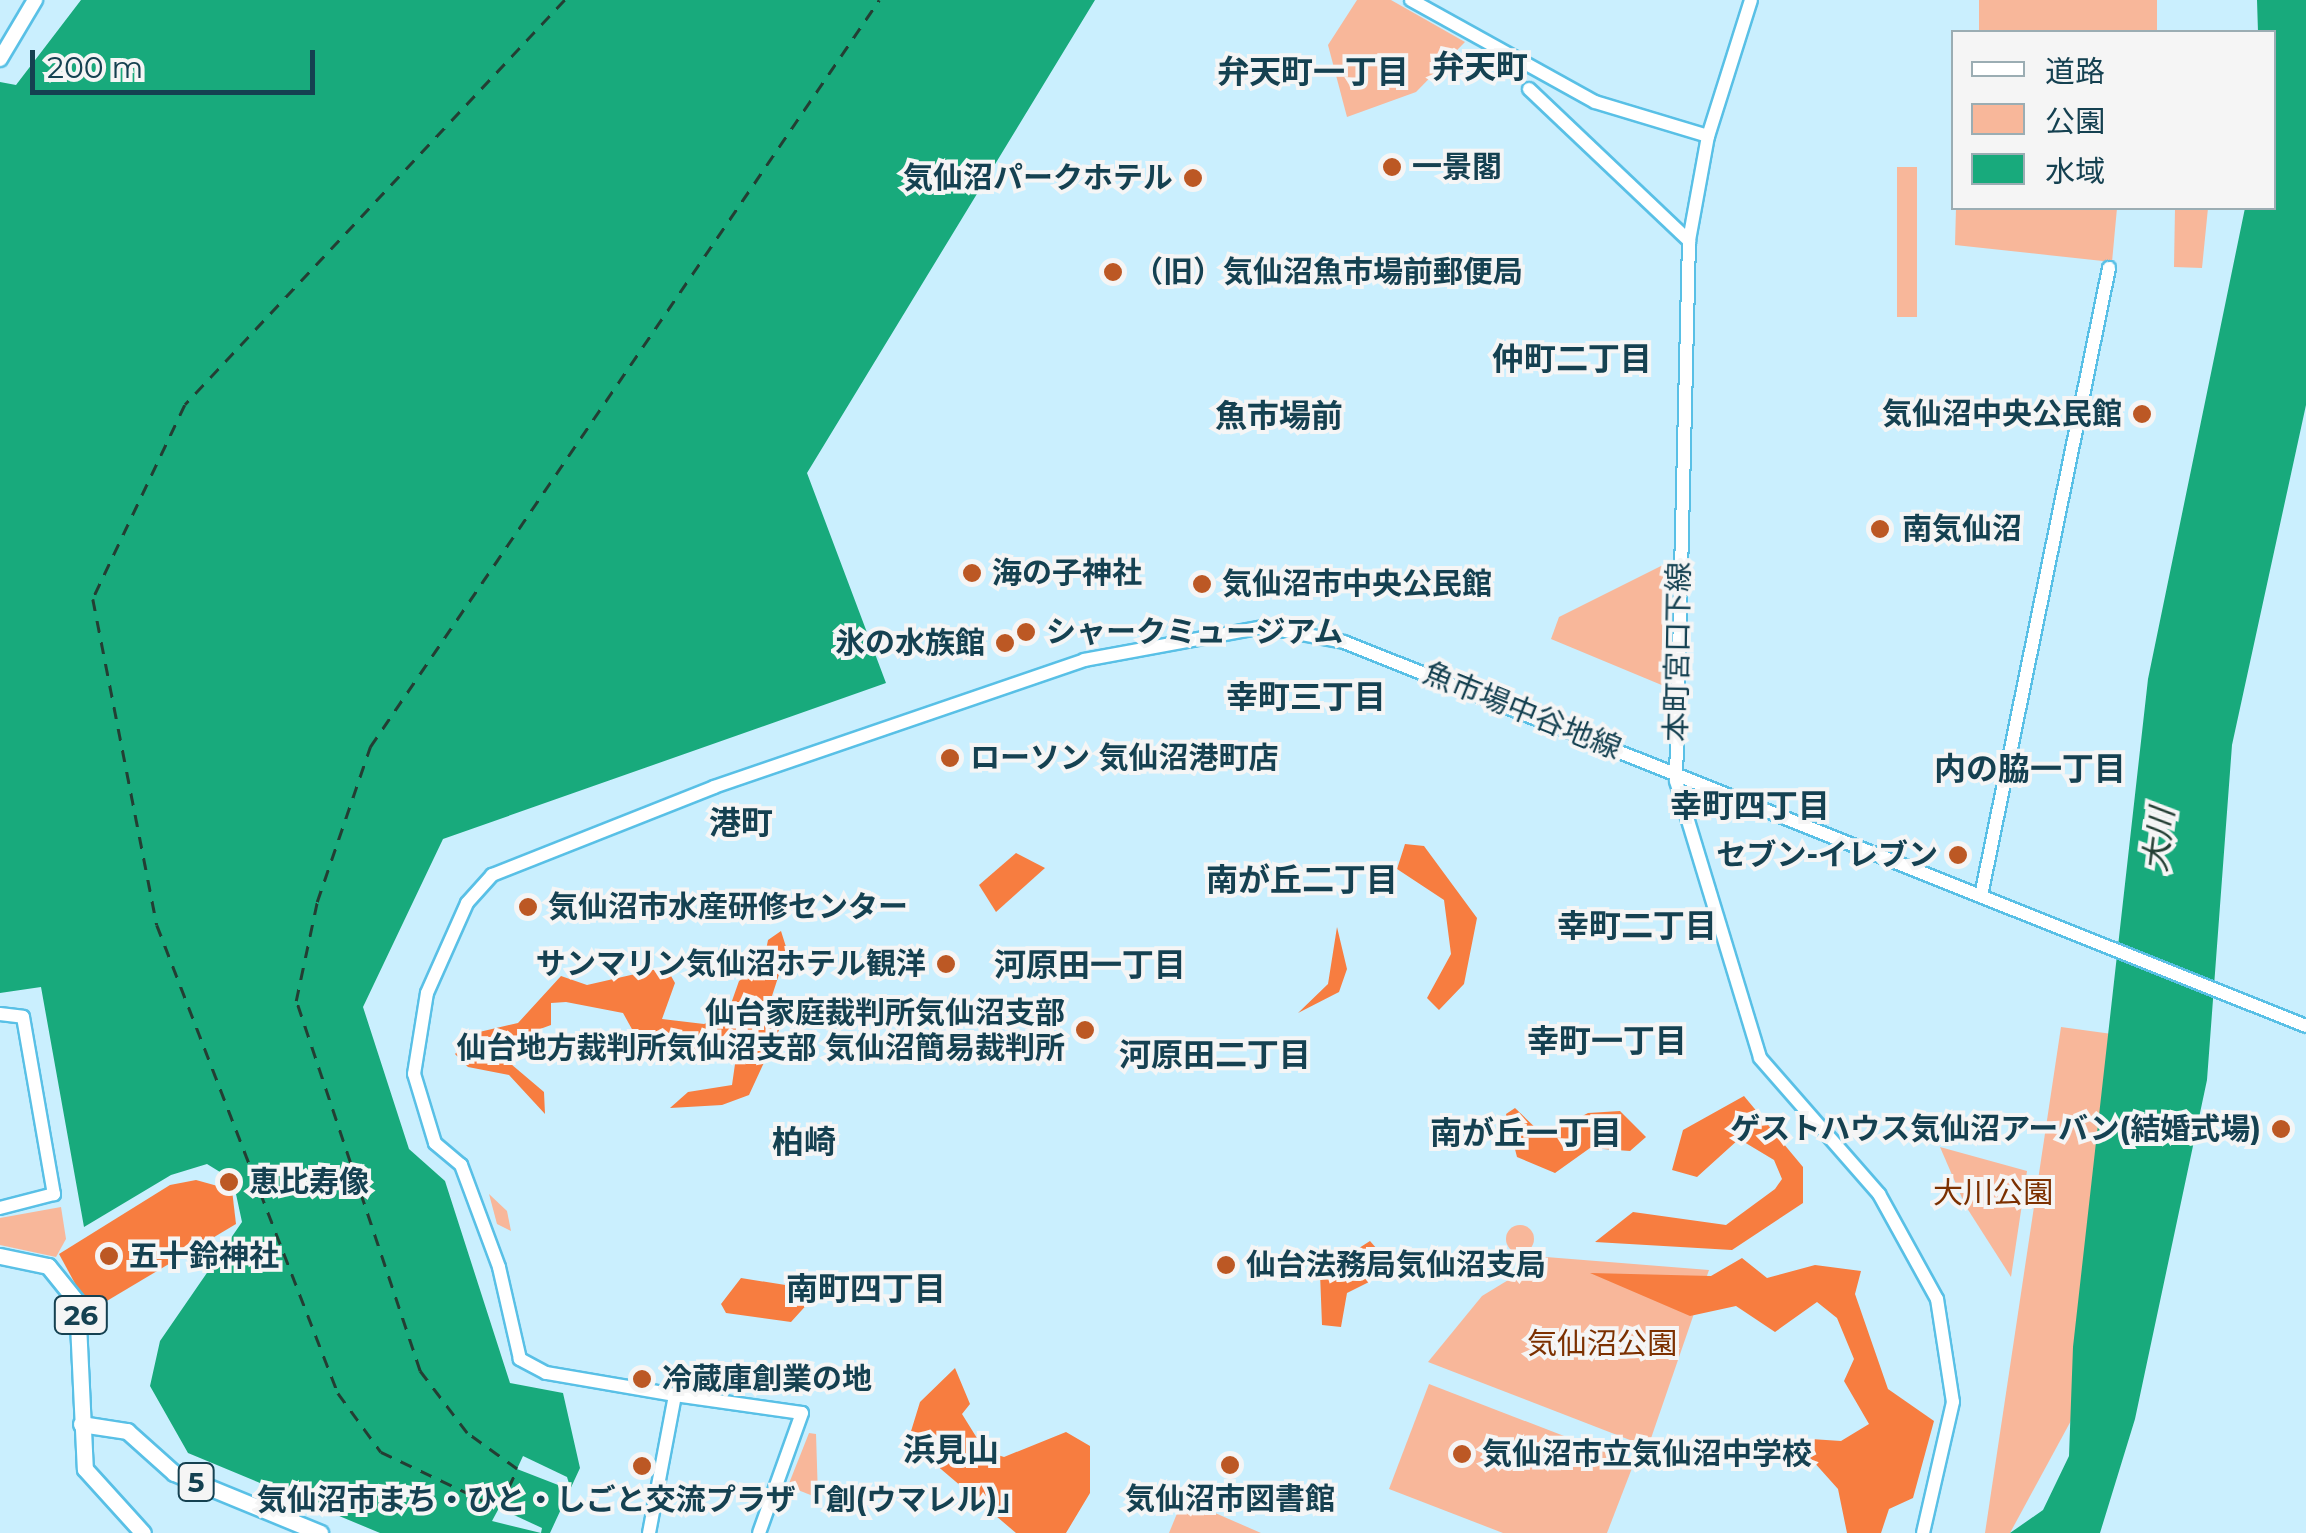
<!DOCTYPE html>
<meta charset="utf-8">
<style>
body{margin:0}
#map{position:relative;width:2306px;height:1533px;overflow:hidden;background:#caeffe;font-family:Montserrat,"Noto Sans JP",sans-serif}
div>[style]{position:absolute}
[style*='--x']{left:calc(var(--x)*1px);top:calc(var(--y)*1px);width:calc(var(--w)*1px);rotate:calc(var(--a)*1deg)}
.green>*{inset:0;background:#f8b79a;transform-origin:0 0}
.round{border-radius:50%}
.forest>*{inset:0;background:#f77d40}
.water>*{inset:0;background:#18aa7c}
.pier>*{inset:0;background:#caeffe}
.ferry>*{height:2.5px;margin-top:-1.25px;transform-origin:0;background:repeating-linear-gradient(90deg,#233e33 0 12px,transparent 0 22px)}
.roads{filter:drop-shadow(2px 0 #59c0e6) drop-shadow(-2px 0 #59c0e6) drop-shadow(0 2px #59c0e6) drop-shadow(0 -2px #59c0e6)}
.tertiary>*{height:12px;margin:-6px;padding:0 6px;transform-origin:6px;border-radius:6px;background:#fff}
.secondary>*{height:14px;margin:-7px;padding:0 7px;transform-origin:7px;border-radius:7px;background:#fff}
.primary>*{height:15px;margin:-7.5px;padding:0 7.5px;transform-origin:7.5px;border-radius:7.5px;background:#fff}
.dots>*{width:28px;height:28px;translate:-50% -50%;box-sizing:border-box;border:5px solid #f5f5f5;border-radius:50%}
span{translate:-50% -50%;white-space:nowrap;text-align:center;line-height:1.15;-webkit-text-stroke:8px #f5f5f5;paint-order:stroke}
.shield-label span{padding:2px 8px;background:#f5f5f5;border:2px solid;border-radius:8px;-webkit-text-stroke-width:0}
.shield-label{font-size:28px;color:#154151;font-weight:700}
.poi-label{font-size:30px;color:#154151;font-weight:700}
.left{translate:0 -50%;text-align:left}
.right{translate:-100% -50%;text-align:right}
.street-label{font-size:30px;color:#154151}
.park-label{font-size:30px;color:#7c3000}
.neighbourhood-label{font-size:32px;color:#154151;font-weight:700}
.water-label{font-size:32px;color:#233e33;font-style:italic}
.legend{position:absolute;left:1951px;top:30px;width:325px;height:180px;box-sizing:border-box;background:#f5f5f5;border:2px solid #9badb3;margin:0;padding:12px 18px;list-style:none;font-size:30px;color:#154151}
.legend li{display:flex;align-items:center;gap:20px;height:50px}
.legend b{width:50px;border:2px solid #9badb3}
.scale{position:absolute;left:30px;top:50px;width:285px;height:45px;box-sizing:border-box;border:5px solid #154151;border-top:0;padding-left:12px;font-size:30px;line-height:35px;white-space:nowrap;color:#154151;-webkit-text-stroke:8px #f5f5f5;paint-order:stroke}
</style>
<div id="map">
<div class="green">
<div style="clip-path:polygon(1357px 0,1391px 0,1465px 42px,1416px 92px,1347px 117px,1328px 45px)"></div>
<div style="left:1979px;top:0;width:178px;height:33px"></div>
<div style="left:1897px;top:167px;width:20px;height:150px"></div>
<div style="clip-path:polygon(1956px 208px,2117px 208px,2112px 262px,1955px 245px)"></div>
<div style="clip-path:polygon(2175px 208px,2208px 208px,2202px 268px,2174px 267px)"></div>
<div style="clip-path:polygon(1667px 563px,1664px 686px,1551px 639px,1559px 617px)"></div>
<div style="clip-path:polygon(2061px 1027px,2112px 1034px,2073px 1417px,2010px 1533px,1985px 1533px)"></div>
<div style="clip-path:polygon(1940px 1147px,2027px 1171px,2011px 1277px,1965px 1205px)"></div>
<div style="clip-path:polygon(489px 1194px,507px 1211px,511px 1231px,497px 1224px)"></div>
<div style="clip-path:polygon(61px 1207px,66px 1239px,56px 1257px,0 1245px,0 1218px)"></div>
<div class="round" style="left:1506px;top:1225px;width:28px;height:28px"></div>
<div style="clip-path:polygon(1546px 1257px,1709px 1270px,1648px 1447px,1428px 1362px,1482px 1296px)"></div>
<div style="clip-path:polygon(1429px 1384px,1634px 1463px,1607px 1533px,1503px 1533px,1389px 1489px)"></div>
<div style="clip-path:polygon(809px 1433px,816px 1434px,818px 1498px,788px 1486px)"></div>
<div style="clip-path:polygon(1183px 1499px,1261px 1533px,1169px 1533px)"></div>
</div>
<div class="forest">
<div style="clip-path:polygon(1405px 844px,1424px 846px,1477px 918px,1464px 984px,1439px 1010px,1427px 998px,1451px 954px,1444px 900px,1397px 869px)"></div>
<div style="clip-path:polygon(1016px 853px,1045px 868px,996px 912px,979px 885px)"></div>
<div style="clip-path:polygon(1337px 927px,1347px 969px,1339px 992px,1298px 1013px,1328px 984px)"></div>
<div style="clip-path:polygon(781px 931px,787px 950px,771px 999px,786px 1015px,749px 1095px,722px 1105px,670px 1108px,688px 1092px,732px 1085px,739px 1036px,724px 1051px,643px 1049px,623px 1013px,566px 1002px,551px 1003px,551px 1025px,491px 1047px,544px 1092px,545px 1114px,509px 1075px,468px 1067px,455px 1054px,475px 1033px,518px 1023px,561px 976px,587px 985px,666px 967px,675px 983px,662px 1019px,704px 1024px,727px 1015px,739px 981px,763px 965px,768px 940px)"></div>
<div style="clip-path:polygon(1744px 1096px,1803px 1167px,1803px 1203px,1732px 1250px,1595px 1242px,1633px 1212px,1726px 1225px,1775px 1189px,1782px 1179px,1774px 1160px,1739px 1139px,1697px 1177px,1672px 1170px,1683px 1130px)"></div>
<div style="clip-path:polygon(1515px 1108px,1544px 1136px,1588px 1113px,1620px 1111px,1646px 1137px,1630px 1151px,1590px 1148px,1555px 1173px,1517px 1157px,1506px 1114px)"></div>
<div style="clip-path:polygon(196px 1180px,232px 1190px,236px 1224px,90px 1311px,59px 1254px,170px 1185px)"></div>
<div style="clip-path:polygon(1370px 1241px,1377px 1249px,1362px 1257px,1371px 1281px,1347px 1293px,1341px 1327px,1322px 1325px,1320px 1273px)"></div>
<div style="clip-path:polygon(1742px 1258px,1767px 1278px,1815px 1265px,1861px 1271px,1855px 1294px,1888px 1389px,1934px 1421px,1913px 1498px,1889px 1509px,1881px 1533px,1847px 1533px,1838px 1489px,1804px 1451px,1811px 1439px,1841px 1441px,1869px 1424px,1844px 1381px,1854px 1359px,1837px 1318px,1817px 1302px,1775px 1332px,1736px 1306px,1690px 1316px,1590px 1273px,1711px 1276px)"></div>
<div style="clip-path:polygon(805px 1271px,811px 1300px,791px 1322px,726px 1313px,721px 1304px,741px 1278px,798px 1287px)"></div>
<div style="clip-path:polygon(955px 1368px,970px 1404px,962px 1414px,985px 1451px,1004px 1457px,1066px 1432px,1090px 1446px,1090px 1493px,1066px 1533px,1016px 1533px,908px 1441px,920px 1402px)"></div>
</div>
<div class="water">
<div style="clip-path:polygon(81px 0,1095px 0,807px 473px,886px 683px,443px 839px,363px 1007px,409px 1149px,445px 1181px,510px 1383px,563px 1393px,580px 1468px,550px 1533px,380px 1533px,188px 1453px,150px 1386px,160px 1341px,242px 1222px,233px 1180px,207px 1164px,171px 1175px,84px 1227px,41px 987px,0 993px,0 82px,16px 85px)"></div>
<div style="clip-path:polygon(2257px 0,2306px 0,2306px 405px,2232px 745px,2207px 1080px,2135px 1419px,2100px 1533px,2010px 1533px,2043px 1510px,2069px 1456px,2073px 1347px,2148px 679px,2245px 208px,2274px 208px,2274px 32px,2258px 32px)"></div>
</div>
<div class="pier">
<div style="clip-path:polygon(523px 1456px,567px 1477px,571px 1490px,517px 1469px)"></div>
<div style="clip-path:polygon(499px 1508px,542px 1528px,541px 1533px,492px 1521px)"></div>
</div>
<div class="ferry">
<div style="--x:565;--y:0;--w:555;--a:133.18"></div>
<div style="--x:185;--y:405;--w:215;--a:115.4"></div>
<div style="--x:93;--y:599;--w:332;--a:78.9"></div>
<div style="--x:157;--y:925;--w:502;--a:68.86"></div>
<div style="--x:338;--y:1393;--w:73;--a:53.9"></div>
<div style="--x:381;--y:1452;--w:131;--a:25.4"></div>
<div style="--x:499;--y:1508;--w:43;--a:-65.2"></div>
<div style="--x:517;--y:1469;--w:62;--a:-144.2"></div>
<div style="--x:467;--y:1433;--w:78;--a:-127.2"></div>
<div style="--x:420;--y:1371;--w:390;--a:-108.5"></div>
<div style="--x:296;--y:1001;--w:101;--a:-78"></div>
<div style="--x:317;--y:902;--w:164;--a:-71.1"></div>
<div style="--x:370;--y:747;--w:904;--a:-55.73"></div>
</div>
<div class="roads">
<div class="tertiary">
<div style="--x:1411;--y:0;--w:210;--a:29"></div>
<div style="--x:1595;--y:102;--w:118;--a:16.7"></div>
<div style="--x:1751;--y:0;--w:143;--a:107.5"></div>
<div style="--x:1708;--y:136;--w:107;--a:100.3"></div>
<div style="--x:1689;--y:241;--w:540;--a:91.38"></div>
<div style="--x:1676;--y:781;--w:289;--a:73.1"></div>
<div style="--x:1760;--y:1058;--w:181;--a:48.8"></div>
<div style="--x:1879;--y:1194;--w:120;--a:61.1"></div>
<div style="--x:1937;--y:1299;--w:104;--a:81.2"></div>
<div style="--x:1953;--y:1402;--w:134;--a:102.9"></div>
<div style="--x:1529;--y:89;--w:221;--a:43.5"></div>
<div style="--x:1982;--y:891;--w:636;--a:-78.48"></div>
<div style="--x:0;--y:1014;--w:23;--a:7"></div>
<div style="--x:23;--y:1017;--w:180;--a:80.1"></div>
<div style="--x:54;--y:1194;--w:56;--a:165.5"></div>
<div style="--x:675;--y:1395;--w:128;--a:8.1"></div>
<div style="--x:802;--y:1413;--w:127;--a:109.7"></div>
<div style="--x:649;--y:1533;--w:140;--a:-79.3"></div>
<div style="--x:675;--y:1395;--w:131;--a:-170.3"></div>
<div style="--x:546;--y:1373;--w:30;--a:-152"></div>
<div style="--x:520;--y:1359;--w:94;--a:-102.9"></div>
<div style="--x:499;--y:1267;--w:109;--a:-110.4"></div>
<div style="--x:461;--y:1165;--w:34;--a:-140"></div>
<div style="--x:435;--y:1143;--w:72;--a:-106.9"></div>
<div style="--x:414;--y:1074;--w:82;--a:-80.9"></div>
<div style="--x:427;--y:993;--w:98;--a:-66"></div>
<div style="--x:467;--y:903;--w:38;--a:-48"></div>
<div style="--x:492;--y:875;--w:239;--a:-21.6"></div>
<div style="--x:714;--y:787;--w:391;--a:-18.9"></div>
<div style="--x:1084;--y:660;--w:183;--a:-10.4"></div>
<div style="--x:1264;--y:627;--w:81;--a:10.6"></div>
<div style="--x:1344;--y:642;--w:1036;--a:21.76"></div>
</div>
<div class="secondary">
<div style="--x:0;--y:59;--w:69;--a:-59.3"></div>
</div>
<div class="primary">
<div style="--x:0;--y:1256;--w:49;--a:11.8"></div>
<div style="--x:48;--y:1266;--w:46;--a:51.1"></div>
<div style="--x:77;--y:1302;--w:167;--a:87.3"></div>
<div style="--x:85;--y:1469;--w:86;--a:47.8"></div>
<div style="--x:81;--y:1424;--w:47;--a:8.7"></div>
<div style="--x:127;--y:1431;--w:63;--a:41.8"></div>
<div style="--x:174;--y:1473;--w:158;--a:22.3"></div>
</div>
</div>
<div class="dots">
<div style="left:1392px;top:167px;background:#bc5824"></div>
<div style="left:1193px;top:178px;background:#bc5824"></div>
<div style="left:1113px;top:272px;background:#bc5824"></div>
<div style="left:2142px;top:414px;background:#bc5824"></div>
<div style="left:1880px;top:529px;background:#bc5824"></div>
<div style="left:972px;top:573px;background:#bc5824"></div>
<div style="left:1202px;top:584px;background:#bc5824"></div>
<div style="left:1026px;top:632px;background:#bc5824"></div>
<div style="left:1005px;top:643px;background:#bc5824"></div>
<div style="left:950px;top:758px;background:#bc5824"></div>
<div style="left:1958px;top:855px;background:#bc5824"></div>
<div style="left:528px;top:907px;background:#bc5824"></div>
<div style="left:946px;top:964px;background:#bc5824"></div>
<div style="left:1085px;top:1030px;background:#bc5824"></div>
<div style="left:2281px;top:1129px;background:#bc5824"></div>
<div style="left:229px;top:1182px;background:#bc5824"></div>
<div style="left:109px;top:1256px;background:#bc5824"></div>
<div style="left:1226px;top:1265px;background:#bc5824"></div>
<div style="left:642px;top:1379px;background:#bc5824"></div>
<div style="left:1462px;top:1454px;background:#bc5824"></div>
<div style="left:1230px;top:1465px;background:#bc5824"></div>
<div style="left:642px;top:1466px;background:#bc5824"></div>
</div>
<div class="shield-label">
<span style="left:81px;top:1315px">26</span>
<span style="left:196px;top:1482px">5</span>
</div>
<div class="poi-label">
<span class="left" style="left:1412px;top:167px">一景閣</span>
<span class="right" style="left:1173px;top:178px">気仙沼パークホテル</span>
<span class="left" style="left:1133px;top:272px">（旧）気仙沼魚市場前郵便局</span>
<span class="right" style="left:2122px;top:414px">気仙沼中央公民館</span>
<span class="left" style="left:1902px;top:529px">南気仙沼</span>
<span class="left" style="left:992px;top:573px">海の子神社</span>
<span class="left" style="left:1222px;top:584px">気仙沼市中央公民館</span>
<span class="left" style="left:1046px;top:632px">シャークミュージアム</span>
<span class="right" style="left:985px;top:643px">氷の水族館</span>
<span class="left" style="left:970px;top:758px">ローソン 気仙沼港町店</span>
<span class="right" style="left:1938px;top:855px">セブン-イレブン</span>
<span class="left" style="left:548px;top:907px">気仙沼市水産研修センター</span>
<span class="right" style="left:926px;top:964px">サンマリン気仙沼ホテル観洋</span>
<span class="right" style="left:1065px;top:1030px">仙台家庭裁判所気仙沼支部<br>仙台地方裁判所気仙沼支部 気仙沼簡易裁判所</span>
<span class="right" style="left:2261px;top:1129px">ゲストハウス気仙沼アーバン(結婚式場)</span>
<span class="left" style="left:249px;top:1182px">恵比寿像</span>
<span class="left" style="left:129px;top:1256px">五十鈴神社</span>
<span class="left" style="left:1246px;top:1265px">仙台法務局気仙沼支局</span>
<span class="left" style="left:662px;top:1379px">冷蔵庫創業の地</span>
<span class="left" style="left:1482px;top:1454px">気仙沼市立気仙沼中学校</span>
<span style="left:1230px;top:1499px">気仙沼市図書館</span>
<span style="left:642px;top:1500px">気仙沼市まち・ひと・しごと交流プラザ「創(ウマレル)」</span>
</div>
<div class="street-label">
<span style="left:1678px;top:652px;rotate:-89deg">本町宮口下線</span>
<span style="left:1522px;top:711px;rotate:22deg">魚市場中谷地線</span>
</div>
<div class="park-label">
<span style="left:1993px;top:1193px">大川公園</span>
<span style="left:1602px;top:1344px">気仙沼公園</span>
</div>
<div class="neighbourhood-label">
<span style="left:1480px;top:67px">弁天町</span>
<span style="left:1313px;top:72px">弁天町一丁目</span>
<span style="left:1572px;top:359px">仲町二丁目</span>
<span style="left:1279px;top:416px">魚市場前</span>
<span style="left:1306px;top:697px">幸町三丁目</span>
<span style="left:2030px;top:769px">内の脇一丁目</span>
<span style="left:1750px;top:806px">幸町四丁目</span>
<span style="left:741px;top:823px">港町</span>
<span style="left:1302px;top:880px">南が丘二丁目</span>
<span style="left:1637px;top:926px">幸町二丁目</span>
<span style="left:1090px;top:965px">河原田一丁目</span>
<span style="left:1607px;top:1041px">幸町一丁目</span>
<span style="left:1215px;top:1055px">河原田二丁目</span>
<span style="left:1526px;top:1133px">南が丘一丁目</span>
<span style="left:804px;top:1142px">柏崎</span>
<span style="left:866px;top:1289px">南町四丁目</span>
<span style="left:951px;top:1450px">浜見山</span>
</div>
<div class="water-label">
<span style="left:2159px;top:840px;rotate:-83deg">大川</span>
</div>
<ul class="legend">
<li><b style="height:12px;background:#fff"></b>道路</li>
<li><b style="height:28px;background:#f8b79a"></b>公園</li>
<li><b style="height:28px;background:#18aa7c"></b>水域</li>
</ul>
<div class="scale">200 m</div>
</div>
